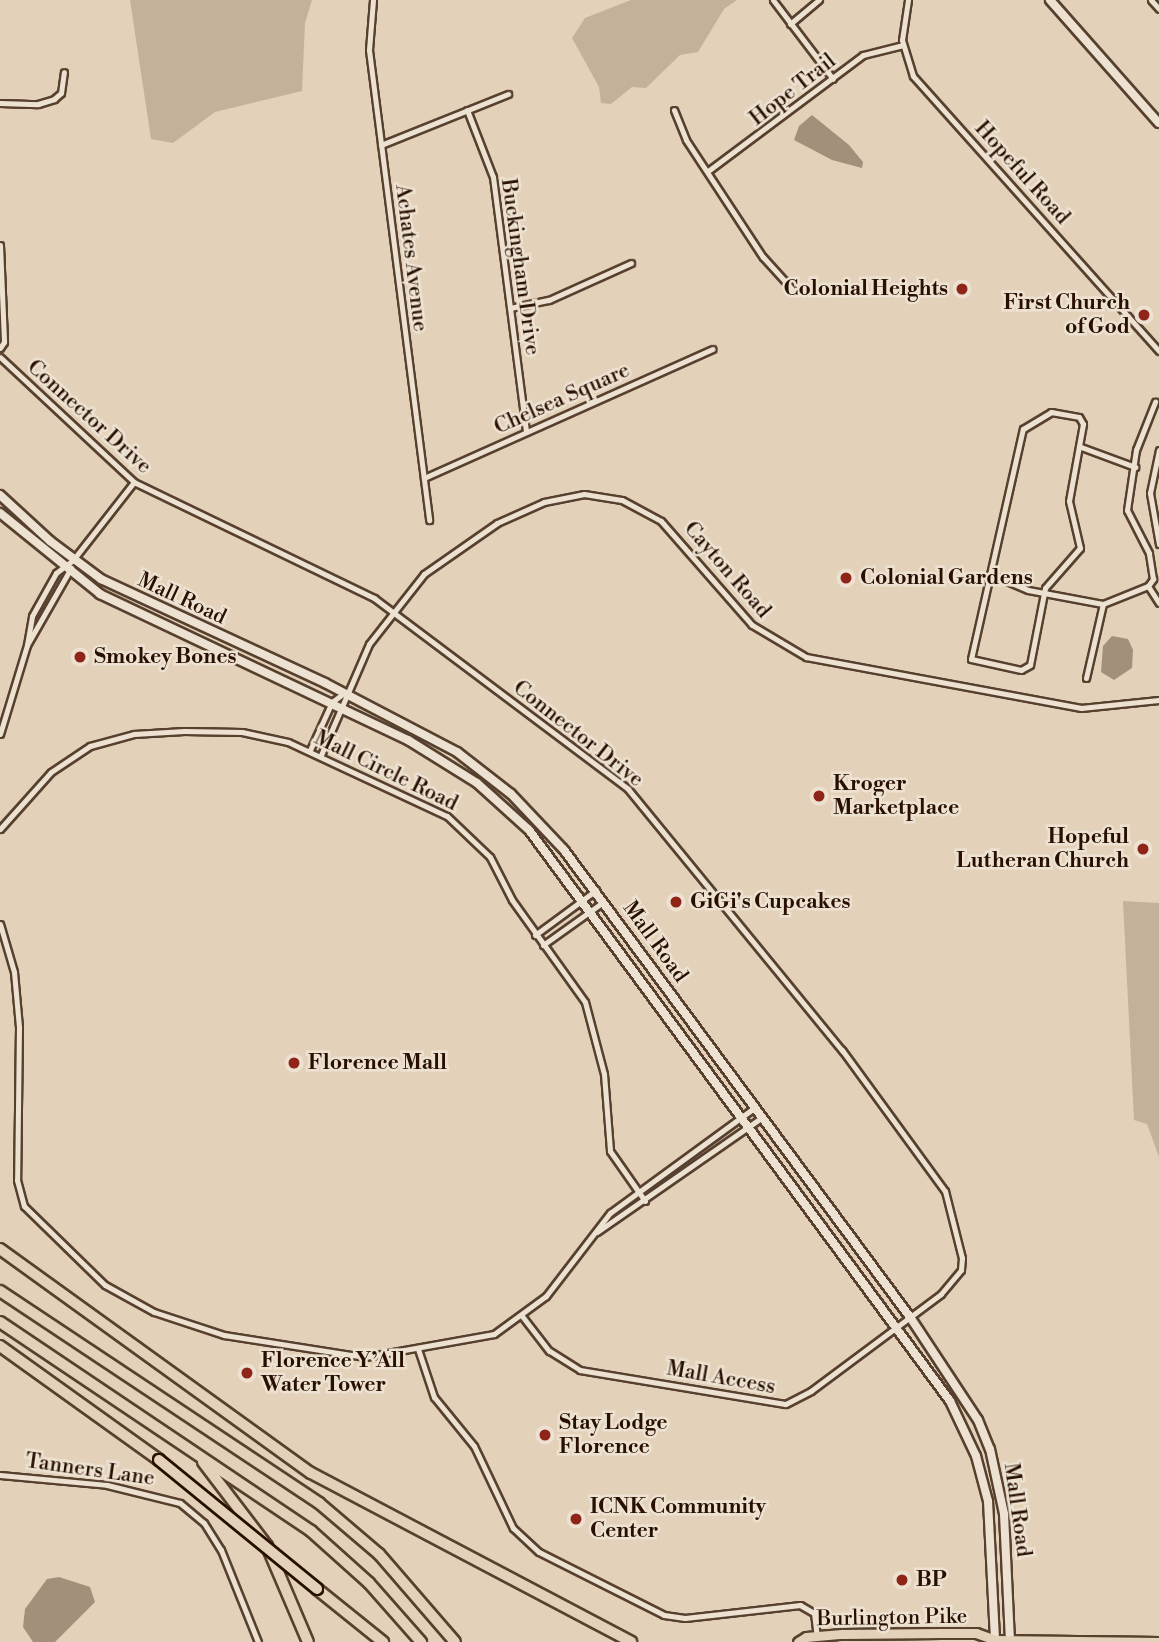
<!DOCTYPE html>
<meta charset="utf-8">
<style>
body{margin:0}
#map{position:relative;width:1159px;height:1642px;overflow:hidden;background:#e3d2b9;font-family:"Libre Bodoni",serif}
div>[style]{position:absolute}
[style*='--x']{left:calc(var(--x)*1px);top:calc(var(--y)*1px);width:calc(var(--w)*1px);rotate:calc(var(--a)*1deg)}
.green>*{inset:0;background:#c3b19a}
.water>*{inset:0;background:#a3907a}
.roads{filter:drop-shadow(2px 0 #57402e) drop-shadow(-2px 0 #57402e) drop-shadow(0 2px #57402e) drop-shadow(0 -2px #57402e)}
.street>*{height:5px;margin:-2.5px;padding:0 2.5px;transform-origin:2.5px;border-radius:2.5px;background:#ede2d2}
.secondary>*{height:8px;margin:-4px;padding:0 4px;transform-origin:4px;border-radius:4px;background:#ede2d2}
.primary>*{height:9px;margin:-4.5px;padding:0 4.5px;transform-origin:4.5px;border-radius:4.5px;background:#e3d2b9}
.highway>*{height:10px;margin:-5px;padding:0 5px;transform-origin:5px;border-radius:5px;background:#e3d2b9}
.bridges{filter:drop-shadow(2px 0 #280f00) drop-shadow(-2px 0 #280f00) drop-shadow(0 2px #280f00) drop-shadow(0 -2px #280f00)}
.highway-bridge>*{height:10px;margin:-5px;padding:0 5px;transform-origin:5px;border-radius:5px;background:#e3d2b9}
.dots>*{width:19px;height:19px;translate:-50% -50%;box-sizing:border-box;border:4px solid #ede2d2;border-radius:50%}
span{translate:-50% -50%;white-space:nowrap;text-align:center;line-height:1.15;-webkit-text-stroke:5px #ede2d2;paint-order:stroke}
.street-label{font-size:21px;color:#280f00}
.poi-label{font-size:21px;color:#280f00;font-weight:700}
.right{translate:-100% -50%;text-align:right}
.left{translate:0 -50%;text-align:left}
</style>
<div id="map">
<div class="green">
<div style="clip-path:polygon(130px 0,312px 0,305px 23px,302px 91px,215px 112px,173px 143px,151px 139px)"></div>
<div style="clip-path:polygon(631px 0,737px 0,724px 9px,698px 52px,680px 55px,646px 88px,632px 87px,611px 104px,601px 103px,599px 87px,572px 38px,585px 18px)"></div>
<div style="clip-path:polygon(1123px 901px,1159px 903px,1159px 1157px,1147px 1124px,1134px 1120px)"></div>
</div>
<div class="water">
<div style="clip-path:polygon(812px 115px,849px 145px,863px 162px,862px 168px,832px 160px,794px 140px,799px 126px)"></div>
<div style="clip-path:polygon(1112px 636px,1128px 639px,1133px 650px,1132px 668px,1114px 680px,1101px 672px,1103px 646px)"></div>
<div style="clip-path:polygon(59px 1577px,90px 1587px,95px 1602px,55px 1642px,33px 1642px,23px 1627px,25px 1609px,47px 1579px)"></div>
</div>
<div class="roads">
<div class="street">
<div style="--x:373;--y:0;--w:50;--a:94.6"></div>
<div style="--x:369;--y:50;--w:474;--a:82.7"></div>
<div style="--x:773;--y:0;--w:99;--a:52.8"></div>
<div style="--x:908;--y:0;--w:40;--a:98.5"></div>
<div style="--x:902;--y:40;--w:38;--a:73"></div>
<div style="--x:913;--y:76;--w:369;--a:48.2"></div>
<div style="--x:1151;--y:0;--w:12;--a:48"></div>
<div style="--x:790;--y:24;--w:38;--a:-40"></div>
<div style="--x:0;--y:103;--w:38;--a:2"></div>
<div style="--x:38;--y:104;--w:17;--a:-17"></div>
<div style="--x:54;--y:99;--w:9;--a:-41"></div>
<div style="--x:61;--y:93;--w:21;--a:-82"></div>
<div style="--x:467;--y:110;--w:72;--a:68.8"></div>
<div style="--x:493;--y:177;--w:257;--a:82.6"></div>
<div style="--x:674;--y:110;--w:32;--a:68"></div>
<div style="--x:686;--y:140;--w:140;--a:56.7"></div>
<div style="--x:763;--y:257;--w:43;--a:47.8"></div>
<div style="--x:381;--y:145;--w:137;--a:-21.9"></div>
<div style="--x:708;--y:171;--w:194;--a:-36.8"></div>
<div style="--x:863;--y:55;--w:41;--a:-14"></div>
<div style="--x:0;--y:245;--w:97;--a:87.6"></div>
<div style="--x:4;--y:342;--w:7;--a:124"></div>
<div style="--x:510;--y:308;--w:40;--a:-12"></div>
<div style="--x:549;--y:300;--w:90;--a:-24.3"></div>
<div style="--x:0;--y:357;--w:183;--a:43"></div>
<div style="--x:134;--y:482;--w:267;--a:25.8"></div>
<div style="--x:374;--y:598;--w:318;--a:36.9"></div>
<div style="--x:628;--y:789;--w:338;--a:50.7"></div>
<div style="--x:842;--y:1050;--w:175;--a:53.9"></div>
<div style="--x:945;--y:1191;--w:69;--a:75.8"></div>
<div style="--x:962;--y:1258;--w:12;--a:95"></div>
<div style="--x:961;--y:1270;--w:31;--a:130"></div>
<div style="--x:941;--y:1294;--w:162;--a:143.3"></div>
<div style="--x:811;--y:1391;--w:29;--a:153"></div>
<div style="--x:785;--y:1404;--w:208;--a:-170.6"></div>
<div style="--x:580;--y:1370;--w:36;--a:-148"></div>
<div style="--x:549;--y:1351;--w:44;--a:-127.6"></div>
<div style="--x:1051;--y:412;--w:28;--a:10"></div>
<div style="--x:1079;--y:417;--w:8;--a:60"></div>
<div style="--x:1083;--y:424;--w:78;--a:100.3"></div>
<div style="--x:1069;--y:501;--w:48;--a:76.8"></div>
<div style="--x:1080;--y:548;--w:53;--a:131.2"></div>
<div style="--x:1045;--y:588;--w:78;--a:101"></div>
<div style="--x:1030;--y:665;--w:10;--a:151"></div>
<div style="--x:1021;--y:670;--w:51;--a:-167.6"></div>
<div style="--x:971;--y:659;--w:236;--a:-77.3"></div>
<div style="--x:1023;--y:429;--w:33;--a:-31"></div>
<div style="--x:1081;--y:447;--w:58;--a:20.3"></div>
<div style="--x:1159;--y:450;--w:44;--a:101.8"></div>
<div style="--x:1150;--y:493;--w:52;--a:80"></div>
<div style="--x:424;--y:478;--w:316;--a:-24.1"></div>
<div style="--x:990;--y:574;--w:41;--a:22.8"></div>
<div style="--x:1028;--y:590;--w:76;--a:10.6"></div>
<div style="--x:1148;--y:586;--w:20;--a:57"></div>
<div style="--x:27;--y:645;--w:29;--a:-80"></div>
<div style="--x:32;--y:616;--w:49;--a:-60.8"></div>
<div style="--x:56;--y:573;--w:21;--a:-37"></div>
<div style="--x:73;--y:560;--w:99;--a:-52"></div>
<div style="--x:1086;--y:678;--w:76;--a:-77.1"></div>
<div style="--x:1103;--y:604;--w:48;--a:-21.8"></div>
<div style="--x:1148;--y:586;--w:9;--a:-54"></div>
<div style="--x:1153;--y:579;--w:26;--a:-99"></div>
<div style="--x:1149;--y:553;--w:48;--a:-117.1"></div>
<div style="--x:1127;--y:510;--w:61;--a:-81.5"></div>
<div style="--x:1136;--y:450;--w:52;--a:-68.4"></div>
<div style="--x:0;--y:734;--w:93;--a:-73.1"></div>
<div style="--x:27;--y:645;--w:89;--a:-60.3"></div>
<div style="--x:310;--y:750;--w:53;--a:-65.4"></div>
<div style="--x:332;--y:702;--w:15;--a:-37"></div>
<div style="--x:321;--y:755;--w:121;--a:-66.6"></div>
<div style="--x:369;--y:644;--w:89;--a:-51.8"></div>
<div style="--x:424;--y:574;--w:89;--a:-34.9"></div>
<div style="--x:497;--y:523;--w:51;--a:-24.1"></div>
<div style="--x:544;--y:502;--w:41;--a:-11.3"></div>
<div style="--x:584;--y:494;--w:38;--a:9"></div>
<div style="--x:622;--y:500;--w:44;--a:28.3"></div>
<div style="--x:661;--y:521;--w:138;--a:48.8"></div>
<div style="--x:752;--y:625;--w:63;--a:30.7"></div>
<div style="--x:806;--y:657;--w:280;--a:10.5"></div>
<div style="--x:1081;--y:708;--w:78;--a:-5.9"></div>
<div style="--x:0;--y:829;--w:76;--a:-48.2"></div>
<div style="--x:51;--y:772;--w:47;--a:-33.7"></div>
<div style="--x:90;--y:746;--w:46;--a:-15.3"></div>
<div style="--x:134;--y:734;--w:50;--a:-3.4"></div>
<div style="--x:184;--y:731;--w:58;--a:1"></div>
<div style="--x:242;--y:732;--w:47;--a:12.3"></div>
<div style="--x:288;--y:742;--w:175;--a:25"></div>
<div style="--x:447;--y:816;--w:59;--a:43.6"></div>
<div style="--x:490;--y:857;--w:48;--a:62.9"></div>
<div style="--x:512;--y:900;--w:125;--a:54.4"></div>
<div style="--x:585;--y:1002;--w:74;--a:75.2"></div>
<div style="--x:604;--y:1074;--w:77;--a:85.5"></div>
<div style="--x:610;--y:1151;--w:61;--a:55"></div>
<div style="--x:0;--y:924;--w:50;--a:73.7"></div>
<div style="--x:14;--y:972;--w:55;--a:84.8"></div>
<div style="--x:19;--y:1027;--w:153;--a:90.7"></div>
<div style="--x:17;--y:1180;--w:27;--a:75"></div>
<div style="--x:24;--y:1206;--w:113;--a:44.3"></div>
<div style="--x:105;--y:1285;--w:56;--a:28.9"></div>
<div style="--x:154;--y:1312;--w:74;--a:18.2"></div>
<div style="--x:224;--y:1335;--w:143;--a:8.9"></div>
<div style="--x:365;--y:1357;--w:131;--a:-10.1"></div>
<div style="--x:494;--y:1334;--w:64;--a:-36.2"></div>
<div style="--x:546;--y:1296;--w:105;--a:-52.4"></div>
<div style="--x:610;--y:1213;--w:178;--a:-36.1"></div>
<div style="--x:535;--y:935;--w:76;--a:-36.4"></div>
<div style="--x:543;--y:945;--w:74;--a:-35.6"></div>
<div style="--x:597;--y:1232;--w:200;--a:-34.8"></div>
<div style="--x:418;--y:1349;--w:51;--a:71.6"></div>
<div style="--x:434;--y:1397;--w:63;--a:50.8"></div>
<div style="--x:474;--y:1446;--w:91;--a:64.6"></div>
<div style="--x:513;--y:1528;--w:35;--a:43"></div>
<div style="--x:539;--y:1552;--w:140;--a:26.7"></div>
<div style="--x:664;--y:1615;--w:21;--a:8"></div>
<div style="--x:685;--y:1618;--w:116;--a:-6.4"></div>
<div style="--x:800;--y:1605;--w:16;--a:30"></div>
<div style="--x:814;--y:1613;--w:23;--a:83"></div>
<div style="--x:0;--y:1475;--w:107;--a:5.3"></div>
<div style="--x:107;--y:1485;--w:75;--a:13.9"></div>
<div style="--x:180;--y:1503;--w:31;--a:40"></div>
<div style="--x:204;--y:1523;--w:32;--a:58"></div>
<div style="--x:221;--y:1550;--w:99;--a:68.1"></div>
</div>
<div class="secondary">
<div style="--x:1050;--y:0;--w:164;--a:48.5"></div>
<div style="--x:0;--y:495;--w:68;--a:42.6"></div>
<div style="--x:50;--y:541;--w:64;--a:36.7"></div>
<div style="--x:101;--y:579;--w:247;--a:24.9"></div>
<div style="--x:325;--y:683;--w:149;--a:27.6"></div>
<div style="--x:457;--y:752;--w:68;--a:37.9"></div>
<div style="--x:511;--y:794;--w:77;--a:46.6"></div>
<div style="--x:564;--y:850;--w:581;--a:53.47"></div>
<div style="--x:910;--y:1317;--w:123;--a:56.6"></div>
<div style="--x:978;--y:1420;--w:31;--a:68"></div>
<div style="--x:990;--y:1449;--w:66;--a:77.8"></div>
<div style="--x:1004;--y:1514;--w:127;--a:87.3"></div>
<div style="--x:0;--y:513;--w:129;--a:39"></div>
<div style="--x:100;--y:594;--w:341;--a:25.4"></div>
<div style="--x:408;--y:740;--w:81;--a:31.9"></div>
<div style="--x:477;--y:783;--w:70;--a:42.1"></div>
<div style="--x:529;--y:830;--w:709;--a:53.6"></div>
<div style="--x:950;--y:1401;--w:61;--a:64.7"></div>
<div style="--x:976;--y:1456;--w:47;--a:75.1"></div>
<div style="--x:988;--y:1501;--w:139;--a:87.1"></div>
</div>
<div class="primary">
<div style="--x:798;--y:1642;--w:9;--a:-32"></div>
<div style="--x:806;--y:1637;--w:36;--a:-5"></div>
<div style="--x:842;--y:1634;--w:99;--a:-0.6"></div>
<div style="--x:941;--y:1633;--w:35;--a:0"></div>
<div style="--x:976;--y:1633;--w:20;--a:20"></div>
<div style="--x:995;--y:1640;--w:164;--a:0.7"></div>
</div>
<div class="highway">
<div style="--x:0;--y:1249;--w:383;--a:35.8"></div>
<div style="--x:311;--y:1473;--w:362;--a:27.8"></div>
<div style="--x:0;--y:1291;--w:383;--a:33.6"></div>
<div style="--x:319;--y:1503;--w:79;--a:40.4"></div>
<div style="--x:379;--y:1554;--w:116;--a:49.2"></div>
<div style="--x:0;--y:1322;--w:375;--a:33.9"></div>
<div style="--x:311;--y:1531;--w:78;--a:41.9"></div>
<div style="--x:369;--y:1583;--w:79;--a:48.6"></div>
<div style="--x:0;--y:1346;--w:196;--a:35.6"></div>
<div style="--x:203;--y:1462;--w:106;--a:52.7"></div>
<div style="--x:267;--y:1546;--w:104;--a:66.9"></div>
<div style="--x:317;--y:1589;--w:85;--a:38.8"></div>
</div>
</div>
<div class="bridges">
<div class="highway-bridge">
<div style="--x:159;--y:1460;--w:204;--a:39.2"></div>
</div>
</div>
<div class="dots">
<div style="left:962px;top:289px;background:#8f2418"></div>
<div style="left:1144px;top:315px;background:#8f2418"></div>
<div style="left:846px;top:578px;background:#8f2418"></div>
<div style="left:80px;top:657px;background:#8f2418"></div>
<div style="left:819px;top:796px;background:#8f2418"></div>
<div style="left:1143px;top:849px;background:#8f2418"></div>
<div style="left:676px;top:902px;background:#8f2418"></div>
<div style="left:294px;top:1063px;background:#8f2418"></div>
<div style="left:247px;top:1373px;background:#8f2418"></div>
<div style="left:545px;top:1435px;background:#8f2418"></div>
<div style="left:576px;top:1519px;background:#8f2418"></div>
<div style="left:902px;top:1580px;background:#8f2418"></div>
</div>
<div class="street-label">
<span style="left:793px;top:90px;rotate:-38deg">Hope Trail</span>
<span style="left:1022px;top:173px;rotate:48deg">Hopeful Road</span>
<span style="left:411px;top:258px;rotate:83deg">Achates Avenue</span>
<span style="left:520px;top:267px;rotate:82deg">Buckingham Drive</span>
<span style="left:562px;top:399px;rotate:-24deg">Chelsea Square</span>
<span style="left:89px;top:417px;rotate:42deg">Connector Drive</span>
<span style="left:727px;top:570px;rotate:49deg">Cayton Road</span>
<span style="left:182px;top:599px;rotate:25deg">Mall Road</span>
<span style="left:578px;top:734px;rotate:38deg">Connector Drive</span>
<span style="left:386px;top:771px;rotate:26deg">Mall Circle Road</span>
<span style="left:655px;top:942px;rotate:54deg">Mall Road</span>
<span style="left:721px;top:1378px;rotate:10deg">Mall Access</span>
<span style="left:90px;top:1470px;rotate:8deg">Tanners Lane</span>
<span style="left:1017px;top:1510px;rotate:82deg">Mall Road</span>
<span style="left:892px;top:1618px;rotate:-1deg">Burlington Pike</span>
</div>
<div class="poi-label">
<span class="right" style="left:948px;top:289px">Colonial Heights</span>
<span class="right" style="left:1130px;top:315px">First Church<br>of God</span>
<span class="left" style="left:860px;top:578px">Colonial Gardens</span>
<span class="left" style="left:94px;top:657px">Smokey Bones</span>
<span class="left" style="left:833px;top:796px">Kroger<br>Marketplace</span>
<span class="right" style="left:1129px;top:849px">Hopeful<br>Lutheran Church</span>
<span class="left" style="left:690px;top:902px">GiGi's Cupcakes</span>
<span class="left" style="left:308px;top:1063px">Florence Mall</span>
<span class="left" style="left:261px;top:1373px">Florence Y’All<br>Water Tower</span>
<span class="left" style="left:559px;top:1435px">Stay Lodge<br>Florence</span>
<span class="left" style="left:590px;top:1519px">ICNK Community<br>Center</span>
<span class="left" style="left:916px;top:1580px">BP</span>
</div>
</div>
